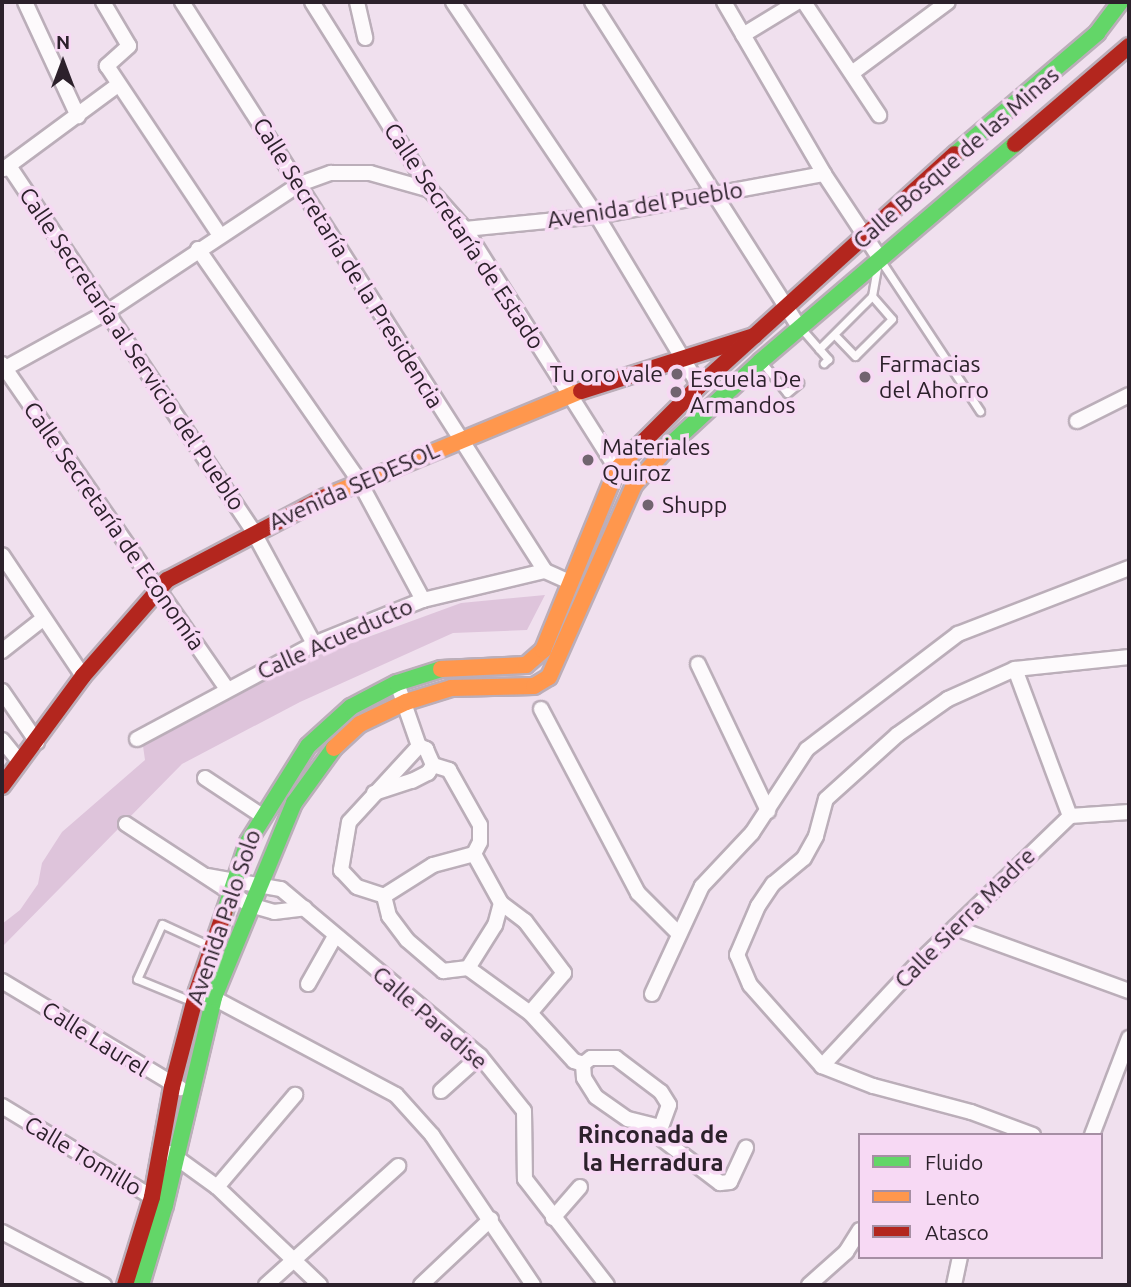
<!DOCTYPE html>
<meta charset="utf-8">
<style>
body{margin:0}
#map{position:relative;width:1131px;height:1287px;overflow:hidden;background:#f0e0ee;font-family:Ubuntu,sans-serif}
div>[style]{position:absolute}
[style*='--x']{left:calc(var(--x)*1px);top:calc(var(--y)*1px);width:calc(var(--w)*1px);rotate:calc(var(--a)*1deg)}
.green>*{inset:0;background:#dec4db}
.roads{filter:drop-shadow(2px 0 #bbaeb9) drop-shadow(-2px 0 #bbaeb9) drop-shadow(0 2px #bbaeb9) drop-shadow(0 -2px #bbaeb9)}
.lane>*{height:7px;margin:-3.5px;padding:0 3.5px;transform-origin:3.5px;border-radius:3.5px;background:#fdfafc}
.street>*{height:14px;margin:-7px;padding:0 7px;transform-origin:7px;border-radius:7px;background:#fdfafc}
.fast>*{height:16px;margin:-8px;padding:0 8px;transform-origin:8px;border-radius:8px;background:#63d668}
.slow>*{height:16px;margin:-8px;padding:0 8px;transform-origin:8px;border-radius:8px;background:#ff974d}
.jam>*{height:16px;margin:-8px;padding:0 8px;transform-origin:8px;border-radius:8px;background:#b3261e}
.dots>*{width:19px;height:19px;translate:-50% -50%;box-sizing:border-box;border:4px solid #f7d9f4;border-radius:50%}
span{translate:-50% -50%;white-space:nowrap;text-align:center;line-height:1.15;-webkit-text-stroke:7px #f7d9f4;paint-order:stroke}
.street-label{font-size:23px;color:#2c212b}
.poi-label{font-size:23px;color:#2c212b}
.left{translate:0 -50%;text-align:left}
.right{translate:-100% -50%;text-align:right}
.neighbourhood-label{font-size:24px;color:#2c212b;font-weight:700}
.frame{position:absolute;inset:0;border:4px solid #2c212b;pointer-events:none}
.legend{position:absolute;left:858px;top:1133px;width:245px;height:126px;box-sizing:border-box;background:#f7d9f4;border:2px solid #a68fa4;margin:0;padding:9px 12px;list-style:none;font-size:21px;color:#2c212b}
.legend li{display:flex;align-items:center;gap:14px;height:35px}
.legend b{width:35px;border:2px solid #a68fa4}
.north{position:absolute;left:28px;top:28px;width:70px;height:70px;-webkit-text-stroke:5px #f7d9f4;paint-order:stroke;rotate:0deg;font-size:19px;font-weight:700;line-height:28px;text-align:center;color:#2c212b}
.north::after{content:'';display:block;margin:auto;width:24px;height:32px;background:#2c212b;clip-path:polygon(50% 0,100% 100%,50% 72%,0 100%)}
</style>
<div id="map">
<div class="green">
<div style="clip-path:polygon(545px 595px,527px 630px,453px 633px,300px 702px,182px 764px,2px 947px,2px 924px,20px 910px,38px 884px,42px 863px,62px 832px,145px 760px,143px 746px,226px 698px,316px 656px,461px 603px)"></div>
</div>
<div class="roads">
<div class="lane">
<div style="--x:881;--y:261;--w:180;--a:56.6"></div>
<div style="--x:872;--y:296;--w:28;--a:-80"></div>
<div style="--x:800;--y:327;--w:43;--a:48.8"></div>
<div style="--x:828;--y:359;--w:6;--a:135"></div>
<div style="--x:819;--y:349;--w:75;--a:-45"></div>
<div style="--x:872;--y:296;--w:30;--a:49"></div>
<div style="--x:892;--y:319;--w:52;--a:135"></div>
<div style="--x:855;--y:356;--w:30;--a:-134"></div>
<div style="--x:761;--y:361;--w:41;--a:50.9"></div>
<div style="--x:787;--y:393;--w:16;--a:-40"></div>
<div style="--x:191;--y:1001;--w:58;--a:-157.8"></div>
<div style="--x:137;--y:979;--w:60;--a:-65.6"></div>
<div style="--x:162;--y:924;--w:55;--a:24.7"></div>
</div>
<div class="street">
<div style="--x:25;--y:2;--w:126;--a:65.1"></div>
<div style="--x:103;--y:2;--w:51;--a:59.4"></div>
<div style="--x:129;--y:46;--w:30;--a:138"></div>
<div style="--x:107;--y:66;--w:202;--a:56.3"></div>
<div style="--x:182;--y:2;--w:675;--a:57.46"></div>
<div style="--x:545;--y:571;--w:27;--a:24"></div>
<div style="--x:312;--y:2;--w:222;--a:57.9"></div>
<div style="--x:430;--y:190;--w:52;--a:48.1"></div>
<div style="--x:465;--y:229;--w:284;--a:57.7"></div>
<div style="--x:357;--y:2;--w:37;--a:77"></div>
<div style="--x:453;--y:2;--w:258;--a:56.1"></div>
<div style="--x:597;--y:216;--w:198;--a:59"></div>
<div style="--x:592;--y:2;--w:385;--a:57.5"></div>
<div style="--x:724;--y:2;--w:199;--a:59.8"></div>
<div style="--x:824;--y:174;--w:100;--a:56.5"></div>
<div style="--x:804;--y:2;--w:136;--a:56.4"></div>
<div style="--x:743;--y:35;--w:63;--a:-31.4"></div>
<div style="--x:852;--y:73;--w:119;--a:-36.5"></div>
<div style="--x:9;--y:166;--w:439;--a:56.2"></div>
<div style="--x:253;--y:531;--w:128;--a:61.6"></div>
<div style="--x:4;--y:169;--w:142;--a:-36.4"></div>
<div style="--x:465;--y:229;--w:133;--a:-5.6"></div>
<div style="--x:597;--y:216;--w:231;--a:-10.5"></div>
<div style="--x:198;--y:249;--w:282;--a:55.2"></div>
<div style="--x:359;--y:481;--w:135;--a:61.7"></div>
<div style="--x:2;--y:364;--w:394;--a:55.3"></div>
<div style="--x:2;--y:370;--w:120;--a:-28.9"></div>
<div style="--x:107;--y:312;--w:232;--a:-33.6"></div>
<div style="--x:300;--y:184;--w:33;--a:-20"></div>
<div style="--x:331;--y:173;--w:39;--a:0"></div>
<div style="--x:370;--y:173;--w:62;--a:15.8"></div>
<div style="--x:1077;--y:421;--w:58;--a:-26.6"></div>
<div style="--x:2;--y:555;--w:146;--a:56.2"></div>
<div style="--x:2;--y:651;--w:53;--a:-38.2"></div>
<div style="--x:698;--y:664;--w:163;--a:64.5"></div>
<div style="--x:1015;--y:669;--w:157;--a:69.5"></div>
<div style="--x:397;--y:683;--w:67;--a:70.8"></div>
<div style="--x:419;--y:746;--w:8;--a:23"></div>
<div style="--x:426;--y:749;--w:17;--a:66"></div>
<div style="--x:2;--y:691;--w:62;--a:55.5"></div>
<div style="--x:541;--y:709;--w:208;--a:62.2"></div>
<div style="--x:638;--y:893;--w:58;--a:45"></div>
<div style="--x:137;--y:739;--w:201;--a:-28.2"></div>
<div style="--x:314;--y:644;--w:118;--a:-22"></div>
<div style="--x:423;--y:600;--w:125;--a:-13.4"></div>
<div style="--x:2;--y:740;--w:28;--a:51"></div>
<div style="--x:419;--y:746;--w:103;--a:132.6"></div>
<div style="--x:349;--y:822;--w:49;--a:99.5"></div>
<div style="--x:341;--y:870;--w:23;--a:47"></div>
<div style="--x:357;--y:887;--w:28;--a:18"></div>
<div style="--x:384;--y:896;--w:58;--a:-32.3"></div>
<div style="--x:433;--y:865;--w:42;--a:-15"></div>
<div style="--x:474;--y:854;--w:56;--a:61.1"></div>
<div style="--x:501;--y:903;--w:23;--a:105"></div>
<div style="--x:495;--y:925;--w:51;--a:122.1"></div>
<div style="--x:433;--y:765;--w:17;--a:17"></div>
<div style="--x:449;--y:770;--w:63;--a:60.6"></div>
<div style="--x:480;--y:825;--w:17;--a:90"></div>
<div style="--x:480;--y:842;--w:13;--a:117"></div>
<div style="--x:205;--y:778;--w:67;--a:33.5"></div>
<div style="--x:374;--y:793;--w:40;--a:-18"></div>
<div style="--x:412;--y:781;--w:18;--a:-27"></div>
<div style="--x:428;--y:773;--w:9;--a:-58"></div>
<div style="--x:126;--y:824;--w:148;--a:33.2"></div>
<div style="--x:250;--y:905;--w:25;--a:16"></div>
<div style="--x:274;--y:912;--w:31;--a:-7"></div>
<div style="--x:207;--y:876;--w:75;--a:10"></div>
<div style="--x:281;--y:889;--w:260;--a:40"></div>
<div style="--x:480;--y:1056;--w:70;--a:51.3"></div>
<div style="--x:524;--y:1111;--w:68;--a:89.2"></div>
<div style="--x:525;--y:1179;--w:134;--a:52.3"></div>
<div style="--x:384;--y:896;--w:21;--a:76"></div>
<div style="--x:389;--y:916;--w:30;--a:53"></div>
<div style="--x:407;--y:940;--w:48;--a:40.7"></div>
<div style="--x:443;--y:971;--w:25;--a:-7"></div>
<div style="--x:501;--y:903;--w:30;--a:37"></div>
<div style="--x:525;--y:921;--w:65;--a:53.1"></div>
<div style="--x:564;--y:973;--w:52;--a:130.4"></div>
<div style="--x:956;--y:928;--w:184;--a:20"></div>
<div style="--x:468;--y:968;--w:77;--a:36"></div>
<div style="--x:530;--y:1013;--w:65;--a:47.5"></div>
<div style="--x:574;--y:1061;--w:9;--a:18"></div>
<div style="--x:583;--y:1064;--w:10;--a:-37"></div>
<div style="--x:591;--y:1058;--w:25;--a:0"></div>
<div style="--x:616;--y:1058;--w:56;--a:37.1"></div>
<div style="--x:661;--y:1092;--w:15;--a:58"></div>
<div style="--x:669;--y:1105;--w:33;--a:110"></div>
<div style="--x:658;--y:1136;--w:78;--a:37.2"></div>
<div style="--x:720;--y:1183;--w:10;--a:-6"></div>
<div style="--x:730;--y:1182;--w:38;--a:-65"></div>
<div style="--x:2;--y:981;--w:208;--a:31"></div>
<div style="--x:308;--y:984;--w:55;--a:-60.6"></div>
<div style="--x:652;--y:994;--w:119;--a:-65.2"></div>
<div style="--x:702;--y:886;--w:73;--a:-46.7"></div>
<div style="--x:752;--y:833;--w:100;--a:-56.8"></div>
<div style="--x:807;--y:749;--w:190;--a:-37.3"></div>
<div style="--x:958;--y:634;--w:183;--a:-21.1"></div>
<div style="--x:208;--y:995;--w:213;--a:28"></div>
<div style="--x:396;--y:1095;--w:54;--a:48"></div>
<div style="--x:432;--y:1135;--w:181;--a:56"></div>
<div style="--x:583;--y:1064;--w:14;--a:86"></div>
<div style="--x:584;--y:1078;--w:22;--a:58"></div>
<div style="--x:596;--y:1097;--w:39;--a:35"></div>
<div style="--x:628;--y:1119;--w:33;--a:14"></div>
<div style="--x:822;--y:1066;--w:141;--a:-47"></div>
<div style="--x:918;--y:963;--w:211;--a:-44"></div>
<div style="--x:1070;--y:816;--w:59;--a:-3.9"></div>
<div style="--x:441;--y:1091;--w:52;--a:-41.9"></div>
<div style="--x:2;--y:1106;--w:183;--a:31.3"></div>
<div style="--x:1033;--y:1135;--w:66;--a:-159.6"></div>
<div style="--x:971;--y:1112;--w:101;--a:-165.1"></div>
<div style="--x:873;--y:1086;--w:55;--a:-158.6"></div>
<div style="--x:822;--y:1066;--w:108;--a:-131.6"></div>
<div style="--x:750;--y:985;--w:33;--a:-113"></div>
<div style="--x:737;--y:955;--w:53;--a:-66.8"></div>
<div style="--x:758;--y:906;--w:27;--a:-56"></div>
<div style="--x:773;--y:884;--w:40;--a:-40"></div>
<div style="--x:804;--y:858;--w:25;--a:-61"></div>
<div style="--x:816;--y:836;--w:38;--a:-75"></div>
<div style="--x:826;--y:799;--w:96;--a:-42"></div>
<div style="--x:897;--y:735;--w:62;--a:-35.2"></div>
<div style="--x:948;--y:699;--w:73;--a:-24.1"></div>
<div style="--x:1015;--y:669;--w:115;--a:-6"></div>
<div style="--x:1092;--y:1135;--w:104;--a:-69.1"></div>
<div style="--x:170;--y:1153;--w:58;--a:35.9"></div>
<div style="--x:217;--y:1187;--w:142;--a:43.6"></div>
<div style="--x:217;--y:1187;--w:121;--a:-49.7"></div>
<div style="--x:553;--y:1218;--w:41;--a:-48.9"></div>
<div style="--x:2;--y:1232;--w:115;--a:27.5"></div>
<div style="--x:266;--y:1285;--w:178;--a:-42"></div>
<div style="--x:421;--y:1285;--w:96;--a:-43.3"></div>
<div style="--x:809;--y:1285;--w:50;--a:-41.7"></div>
<div style="--x:846;--y:1252;--w:26;--a:-58"></div>
<div style="--x:954;--y:1285;--w:29;--a:-78"></div>
</div>
<div class="fast">
<div style="--x:955;--y:154;--w:187;--a:-40.4"></div>
<div style="--x:1097;--y:33;--w:39;--a:-53"></div>
<div style="--x:669;--y:446;--w:125;--a:-42.7"></div>
<div style="--x:761;--y:361;--w:334;--a:-40.5"></div>
<div style="--x:224;--y:913;--w:75;--a:-71.3"></div>
<div style="--x:248;--y:842;--w:113;--a:-58"></div>
<div style="--x:308;--y:746;--w:58;--a:-42.2"></div>
<div style="--x:351;--y:707;--w:52;--a:-27.6"></div>
<div style="--x:397;--y:683;--w:46;--a:-17.7"></div>
<div style="--x:141;--y:1285;--w:84;--a:-73.3"></div>
<div style="--x:165;--y:1205;--w:214;--a:-76.7"></div>
<div style="--x:214;--y:997;--w:210;--a:-67.6"></div>
<div style="--x:294;--y:803;--w:68;--a:-54"></div>
</div>
<div class="slow">
<div style="--x:325;--y:497;--w:277;--a:-22.5"></div>
<div style="--x:441;--y:669;--w:85;--a:-2.7"></div>
<div style="--x:526;--y:665;--w:23;--a:-41"></div>
<div style="--x:543;--y:650;--w:196;--a:-67.8"></div>
<div style="--x:617;--y:469;--w:29;--a:-46"></div>
<div style="--x:334;--y:748;--w:35;--a:-43"></div>
<div style="--x:360;--y:724;--w:51;--a:-25.6"></div>
<div style="--x:406;--y:702;--w:47;--a:-17.3"></div>
<div style="--x:451;--y:688;--w:83;--a:-1.4"></div>
<div style="--x:534;--y:686;--w:17;--a:-31"></div>
<div style="--x:549;--y:677;--w:210;--a:-66.1"></div>
<div style="--x:634;--y:485;--w:52;--a:-48.1"></div>
</div>
<div class="jam">
<div style="--x:1015;--y:144;--w:150;--a:-40.7"></div>
<div style="--x:581;--y:391;--w:182;--a:-17.6"></div>
<div style="--x:637;--y:448;--w:88;--a:-45"></div>
<div style="--x:699;--y:386;--w:345;--a:-42.2"></div>
<div style="--x:2;--y:786;--w:137;--a:-53.6"></div>
<div style="--x:83;--y:676;--w:128;--a:-48.8"></div>
<div style="--x:167;--y:580;--w:178;--a:-27.7"></div>
<div style="--x:125;--y:1285;--w:92;--a:-72.9"></div>
<div style="--x:152;--y:1197;--w:112;--a:-79.7"></div>
<div style="--x:172;--y:1087;--w:99;--a:-75.4"></div>
<div style="--x:197;--y:991;--w:83;--a:-70.9"></div>
</div>
</div>
<div class="dots">
<div style="left:677px;top:374px;background:#71646f"></div>
<div style="left:865px;top:377px;background:#71646f"></div>
<div style="left:676px;top:392px;background:#71646f"></div>
<div style="left:588px;top:460px;background:#71646f"></div>
<div style="left:648px;top:505px;background:#71646f"></div>
</div>
<div class="street-label">
<span style="left:956px;top:158px;rotate:-41deg">Calle Bosque de las Minas</span>
<span style="left:645px;top:205px;rotate:-9deg">Avenida del Pueblo</span>
<span style="left:464px;top:236px;rotate:56deg">Calle Secretaría de Estado</span>
<span style="left:348px;top:263px;rotate:58deg">Calle Secretaría de la Presidencia</span>
<span style="left:132px;top:349px;rotate:56deg">Calle Secretaría al Servicio del Pueblo</span>
<span style="left:354px;top:486px;rotate:-24deg">Avenida SEDESOL</span>
<span style="left:114px;top:526px;rotate:55deg">Calle Secretaría de Economía</span>
<span style="left:335px;top:639px;rotate:-24deg">Calle Acueducto</span>
<span style="left:224px;top:917px;rotate:-71deg">Avenida Palo Solo</span>
<span style="left:965px;top:918px;rotate:-45deg">Calle Sierra Madre</span>
<span style="left:430px;top:1018px;rotate:41deg">Calle Paradise</span>
<span style="left:95px;top:1039px;rotate:32deg">Calle Laurel</span>
<span style="left:83px;top:1156px;rotate:31deg">Calle Tomillo</span>
</div>
<div class="poi-label">
<span class="left" style="left:879px;top:377px">Farmacias<br>del Ahorro</span>
<span class="right" style="left:663px;top:374px">Tu oro vale</span>
<span class="left" style="left:690px;top:392px">Escuela De<br>Armandos</span>
<span class="left" style="left:602px;top:460px">Materiales<br>Quiroz</span>
<span class="left" style="left:662px;top:505px">Shupp</span>
</div>
<div class="neighbourhood-label">
<span style="left:653px;top:1149px">Rinconada de<br>la Herradura</span>
</div>
<div class="frame"></div>
<ul class="legend">
<li><b style="height:9px;background:#63d668"></b>Fluido</li>
<li><b style="height:9px;background:#ff974d"></b>Lento</li>
<li><b style="height:9px;background:#b3261e"></b>Atasco</li>
</ul>
<div class="north">N</div>
</div>
